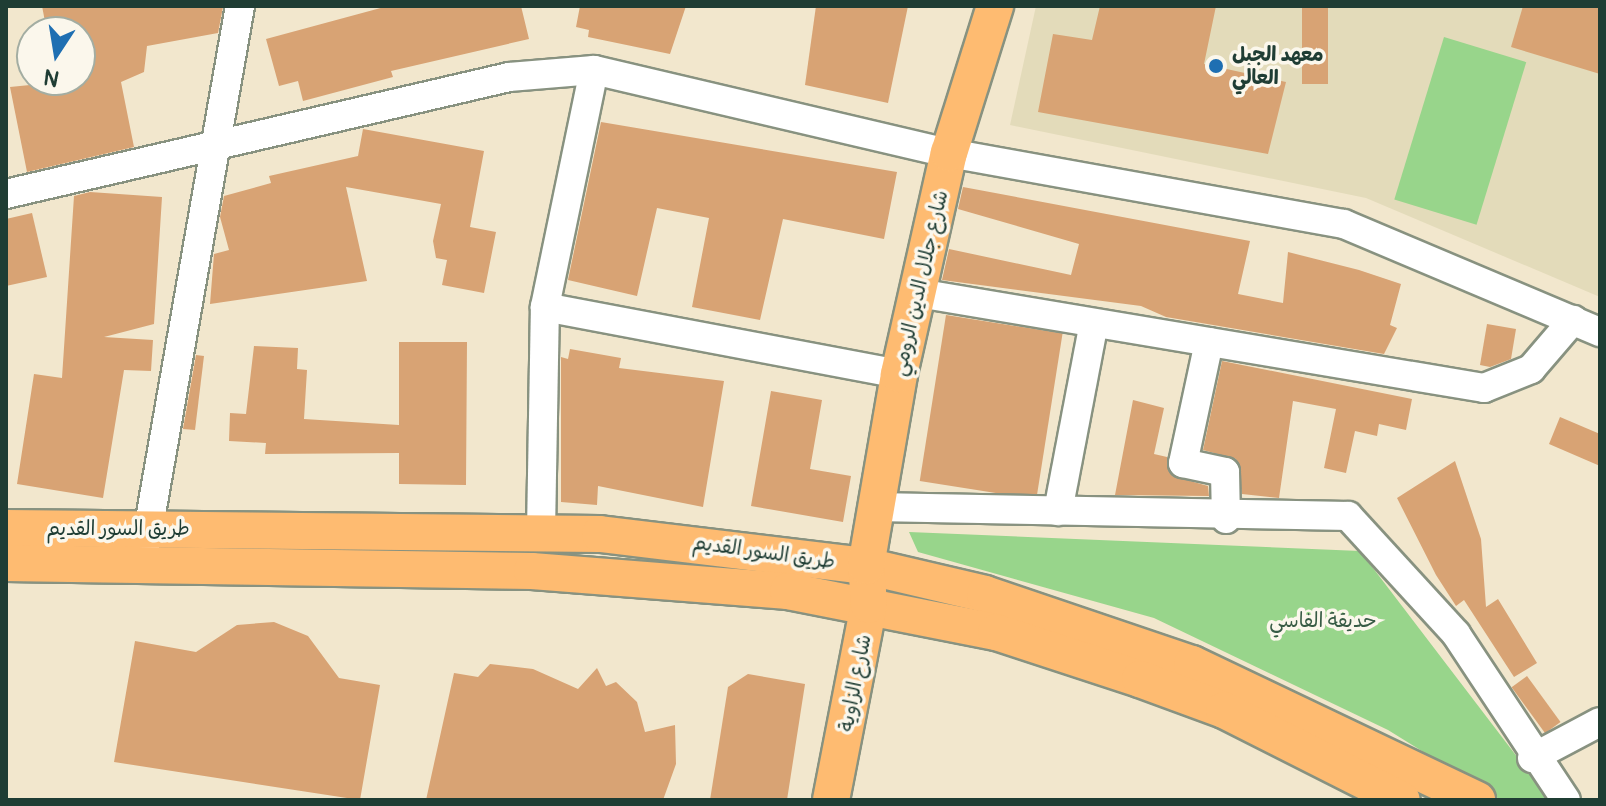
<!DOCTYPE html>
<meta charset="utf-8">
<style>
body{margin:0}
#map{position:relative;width:1606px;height:806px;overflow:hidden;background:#f2e7cd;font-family:Pangolin,"Playpen Sans Arabic",sans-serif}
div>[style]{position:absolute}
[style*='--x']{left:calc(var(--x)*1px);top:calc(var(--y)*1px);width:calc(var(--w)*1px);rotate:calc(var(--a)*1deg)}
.built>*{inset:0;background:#e3dbba}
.green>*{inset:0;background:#98d58b;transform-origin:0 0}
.building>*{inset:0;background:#d8a374;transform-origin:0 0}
.roads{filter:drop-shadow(2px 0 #889280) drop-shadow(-2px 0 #889280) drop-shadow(0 2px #889280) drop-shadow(0 -2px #889280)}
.minor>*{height:28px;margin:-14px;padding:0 14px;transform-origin:14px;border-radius:14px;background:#fff}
.major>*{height:36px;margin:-18px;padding:0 18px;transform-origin:18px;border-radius:18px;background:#febb71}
.dots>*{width:22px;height:22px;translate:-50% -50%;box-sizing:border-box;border:4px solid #fbf7ec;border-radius:50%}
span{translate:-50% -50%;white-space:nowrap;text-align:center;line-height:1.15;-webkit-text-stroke:7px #fbf7ec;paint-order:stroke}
.poi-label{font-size:20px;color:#1f3d34;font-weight:700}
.left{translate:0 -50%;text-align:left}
.street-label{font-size:20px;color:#1f3d34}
.park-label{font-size:20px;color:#375b45}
.frame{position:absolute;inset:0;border:8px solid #1f3d34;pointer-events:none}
.north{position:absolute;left:16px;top:16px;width:80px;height:80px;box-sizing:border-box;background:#fbf7ec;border:2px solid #a3ada2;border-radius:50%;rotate:192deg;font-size:22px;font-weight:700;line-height:32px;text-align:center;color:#1f3d34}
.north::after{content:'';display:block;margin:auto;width:28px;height:36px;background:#1f6fb2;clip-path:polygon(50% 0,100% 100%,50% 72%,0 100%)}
</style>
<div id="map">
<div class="built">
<div style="clip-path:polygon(1036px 6px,1600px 6px,1600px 297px,1366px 198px,1010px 125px)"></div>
</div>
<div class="green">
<div style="left:1444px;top:37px;width:86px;height:170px;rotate:17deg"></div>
<div style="clip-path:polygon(909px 532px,1360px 551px,1550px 800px,1501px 800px,1388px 730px,1154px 618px,918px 552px)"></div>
</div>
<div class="building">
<div style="clip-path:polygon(42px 6px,222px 6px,223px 7px,218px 33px,147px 46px,144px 72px,121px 82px,134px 147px,27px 172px,10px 87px,80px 80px,80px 32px,47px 32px)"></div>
<div style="clip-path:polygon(388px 6px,521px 6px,529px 39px,391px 71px,393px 77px,303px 101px,298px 81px,279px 86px,266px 39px)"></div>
<div style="clip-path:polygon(580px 6px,686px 6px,670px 54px,588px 37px,589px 30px,576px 27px)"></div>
<div style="clip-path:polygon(816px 6px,908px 6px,888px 103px,805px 85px)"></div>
<div style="clip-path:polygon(1100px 6px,1216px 6px,1204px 64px,1286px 82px,1268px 154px,1038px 112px,1053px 34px,1092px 40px)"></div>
<div style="left:1302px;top:6px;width:26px;height:78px"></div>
<div style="clip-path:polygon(1523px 6px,1600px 6px,1600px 74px,1511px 47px)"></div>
<div style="clip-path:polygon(601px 122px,897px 172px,884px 239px,783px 219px,760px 320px,692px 307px,709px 218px,657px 208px,637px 296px,568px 280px)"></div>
<div style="clip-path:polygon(363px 129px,484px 151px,470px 227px,496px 232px,484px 293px,442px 285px,447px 260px,436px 258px,433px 241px,441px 204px,346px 187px,367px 281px,210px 304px,214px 254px,229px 250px,220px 217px,224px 196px,271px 183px,269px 176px,358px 156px)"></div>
<div style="clip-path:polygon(963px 187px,1250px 241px,1238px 294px,1283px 303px,1288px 252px,1359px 270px,1401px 284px,1390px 325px,1397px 328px,1384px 354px,1166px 317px,1141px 306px,942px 280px,949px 249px,1071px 275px,1079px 244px,958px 209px)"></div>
<div style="clip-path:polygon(90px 192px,162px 197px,154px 324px,104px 337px,153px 340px,151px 371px,124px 370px,103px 498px,17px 484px,34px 374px,62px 378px,74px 196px)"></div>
<div style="clip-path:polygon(32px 213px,47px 277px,6px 286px,6px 219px)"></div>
<div style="left:946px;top:315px;width:118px;height:168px;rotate:9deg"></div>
<div style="clip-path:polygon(1487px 324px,1516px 329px,1511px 359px,1490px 367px,1480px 365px)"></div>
<div style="clip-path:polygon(399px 342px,467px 342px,466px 485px,399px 484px,399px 453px,265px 454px,266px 443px,229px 441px,230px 413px,246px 414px,254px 346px,298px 348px,297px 369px,307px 370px,304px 419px,399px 425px)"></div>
<div style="clip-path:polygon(570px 349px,621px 358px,619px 368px,724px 381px,703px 507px,598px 486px,597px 505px,561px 502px,561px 357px,568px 359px)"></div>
<div style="clip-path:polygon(196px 355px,204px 356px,195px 430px,183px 429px)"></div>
<div style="clip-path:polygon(1222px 361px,1412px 399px,1406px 430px,1379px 424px,1377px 436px,1355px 431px,1346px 473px,1324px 468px,1336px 409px,1293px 401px,1279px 498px,1242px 494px,1236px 459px,1203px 450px)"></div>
<div style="clip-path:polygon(771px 391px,822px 400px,810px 469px,851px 476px,843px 522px,751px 506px)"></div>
<div style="clip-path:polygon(1133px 400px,1164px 408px,1154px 454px,1167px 457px,1172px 476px,1208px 486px,1209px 496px,1115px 495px)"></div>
<div style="clip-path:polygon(1560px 417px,1600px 434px,1600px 466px,1549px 444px)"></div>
<div style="clip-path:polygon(1455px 461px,1481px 539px,1486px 607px,1498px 599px,1537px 663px,1514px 677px,1464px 600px,1456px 606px,1436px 575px,1397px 498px)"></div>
<div style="clip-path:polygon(274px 622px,308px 636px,339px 678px,380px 685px,360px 800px,114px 762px,135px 641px,196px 652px,237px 625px)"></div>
<div style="clip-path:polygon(490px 664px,533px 669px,578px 689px,597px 668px,606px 686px,616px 682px,637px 702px,645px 732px,675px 725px,676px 764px,663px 800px,426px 800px,454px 673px,478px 677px)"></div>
<div style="clip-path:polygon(748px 674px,805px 684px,787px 800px,710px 800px,728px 687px)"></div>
<div style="left:1527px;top:676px;width:57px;height:19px;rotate:54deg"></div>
</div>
<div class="roads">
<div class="minor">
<div style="--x:594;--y:70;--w:242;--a:101.7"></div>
<div style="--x:545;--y:307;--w:360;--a:10.7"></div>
<div style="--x:6;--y:194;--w:516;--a:-13.09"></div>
<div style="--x:509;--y:77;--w:85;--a:-4.7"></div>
<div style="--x:594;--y:70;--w:365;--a:13.2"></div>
<div style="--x:949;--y:153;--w:401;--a:10.2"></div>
<div style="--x:1344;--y:224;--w:278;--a:22.9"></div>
<div style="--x:918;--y:293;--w:574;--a:9.53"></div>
<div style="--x:1484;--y:388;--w:51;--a:-22"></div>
<div style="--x:1531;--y:369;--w:65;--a:-49.4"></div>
<div style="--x:1209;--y:342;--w:124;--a:102.1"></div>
<div style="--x:1183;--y:463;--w:43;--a:12.1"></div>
<div style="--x:1225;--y:472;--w:47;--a:88.8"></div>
<div style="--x:876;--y:507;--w:472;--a:1.1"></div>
<div style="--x:1348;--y:516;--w:160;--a:47.5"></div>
<div style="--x:1456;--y:634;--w:199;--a:56.5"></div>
<div style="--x:1058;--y:511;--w:191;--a:-79.2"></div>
<div style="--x:541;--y:532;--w:225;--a:-89"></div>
<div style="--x:145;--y:548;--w:550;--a:-80.06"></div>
<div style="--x:1532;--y:758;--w:77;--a:-27.9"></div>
</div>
<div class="major">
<div style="--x:6;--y:528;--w:594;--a:0.58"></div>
<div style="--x:600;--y:534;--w:268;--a:6.9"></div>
<div style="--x:866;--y:566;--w:122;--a:13.2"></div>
<div style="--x:985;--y:594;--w:219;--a:18.7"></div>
<div style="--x:1192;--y:664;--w:316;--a:25.5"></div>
<div style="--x:6;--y:563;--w:526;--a:0.87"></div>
<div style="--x:532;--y:571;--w:257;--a:4.5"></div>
<div style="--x:788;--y:591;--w:212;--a:11.2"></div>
<div style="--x:996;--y:632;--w:151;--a:18.1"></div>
<div style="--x:1140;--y:679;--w:90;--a:20.3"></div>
<div style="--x:1224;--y:710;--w:199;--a:26.8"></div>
<div style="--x:831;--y:800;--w:199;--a:-79"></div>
<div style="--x:869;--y:605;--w:39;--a:-94"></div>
<div style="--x:866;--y:566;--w:195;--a:-80.2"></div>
<div style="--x:899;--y:374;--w:227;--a:-77.3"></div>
<div style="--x:949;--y:153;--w:154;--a:-72.6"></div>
</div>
</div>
<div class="dots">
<div style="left:1216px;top:66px;background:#1f6fb2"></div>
</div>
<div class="poi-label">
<span class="left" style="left:1232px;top:66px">معهد الجبل<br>العالي</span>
</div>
<div class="street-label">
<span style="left:920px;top:283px;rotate:-77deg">شارع جلال الدين الرومي</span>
<span style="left:118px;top:528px">طريق السور القديم</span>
<span style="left:764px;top:552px;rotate:8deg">طريق السور القديم</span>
<span style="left:855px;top:683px;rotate:-79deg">شارع الزاوية</span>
</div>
<div class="park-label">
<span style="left:1323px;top:620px">حديقة الفاسي</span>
</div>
<div class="frame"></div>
<div class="north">N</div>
</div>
